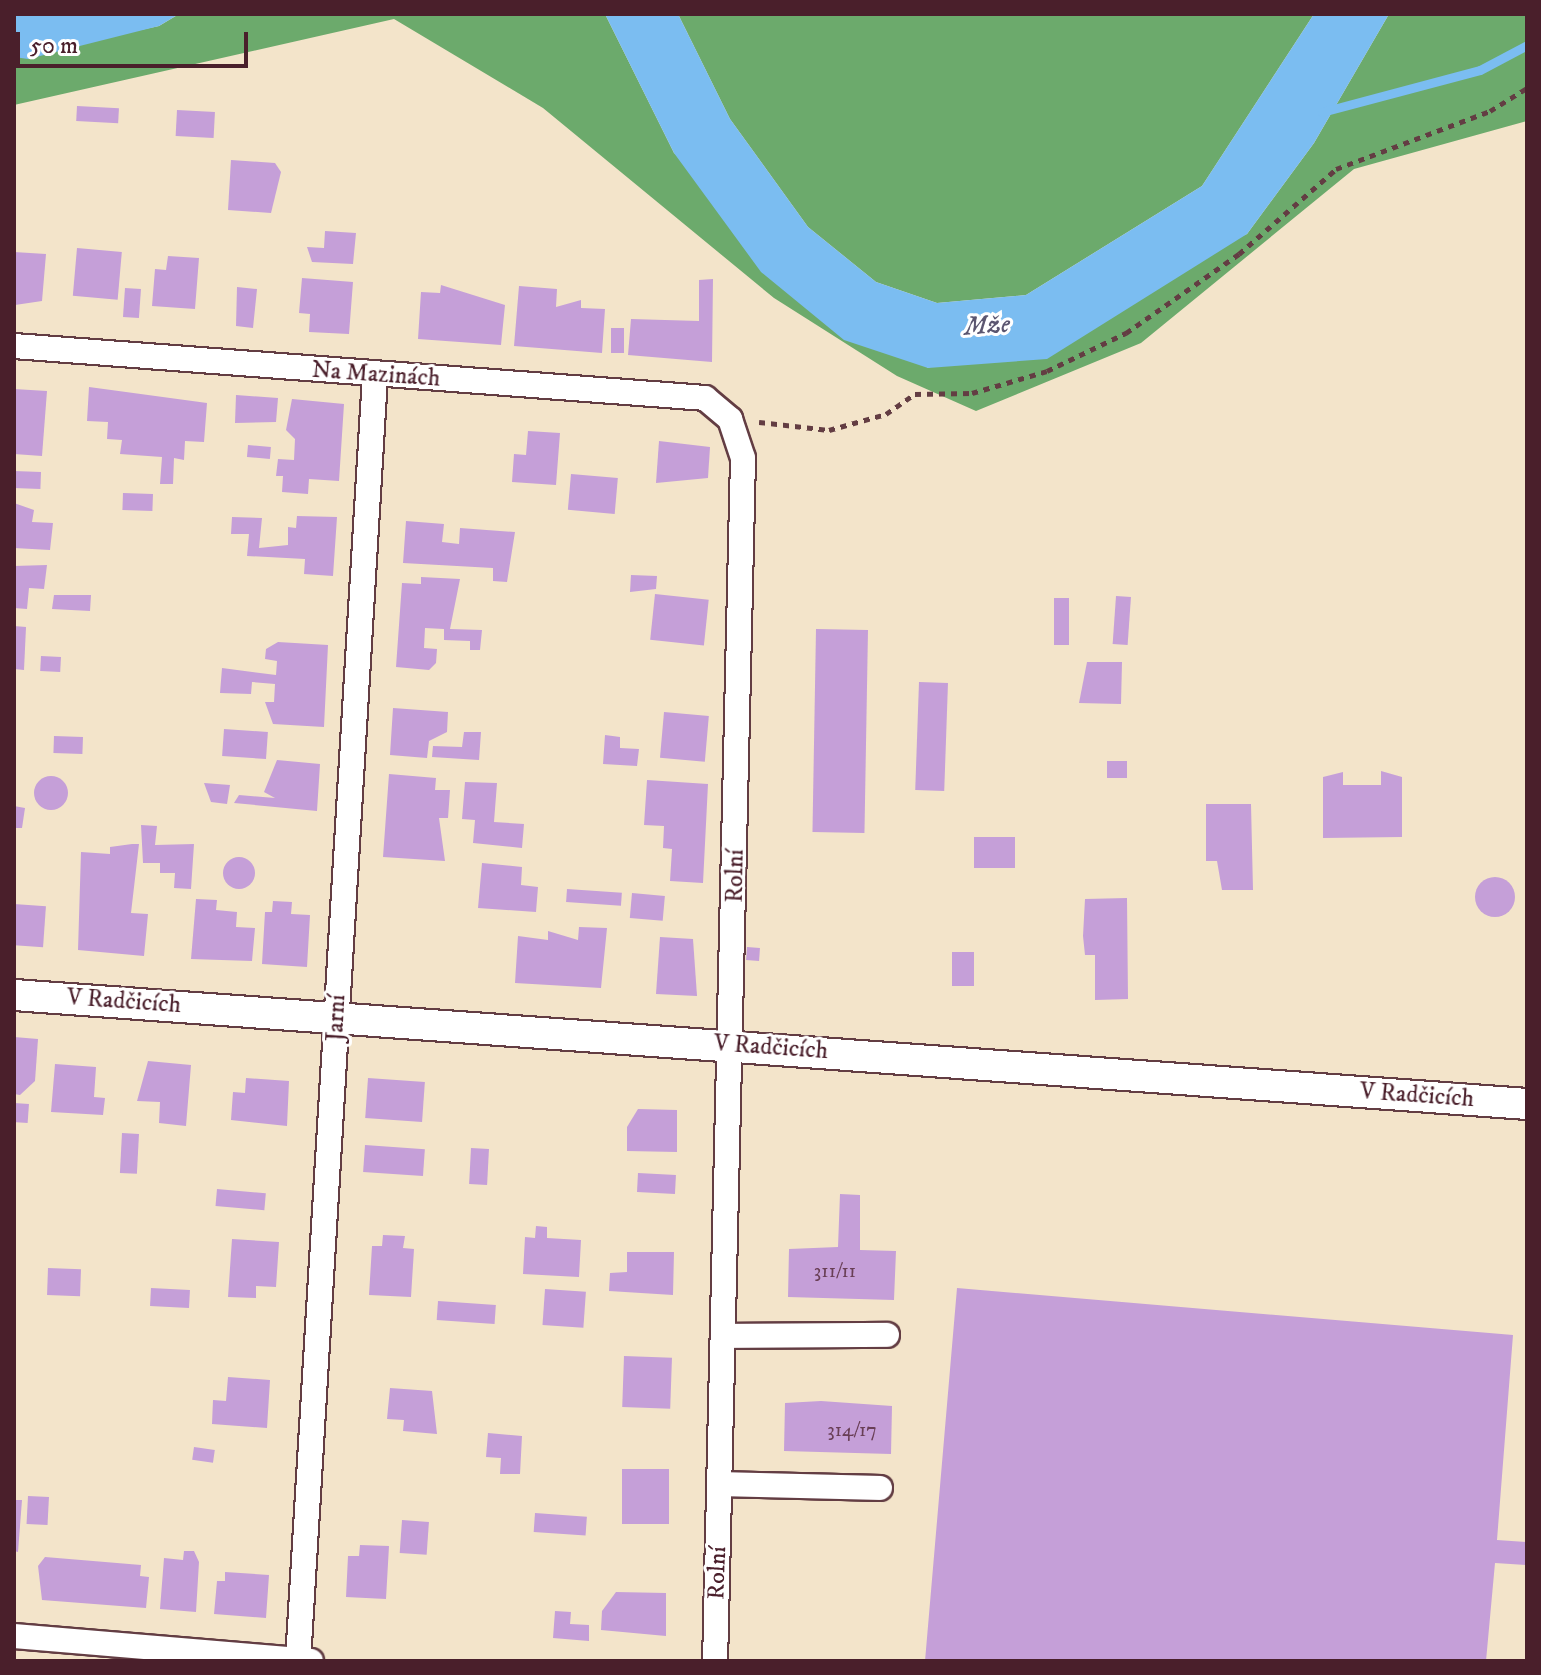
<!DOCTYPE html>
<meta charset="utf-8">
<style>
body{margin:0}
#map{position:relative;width:1541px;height:1675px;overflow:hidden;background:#f3e4ca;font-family:"IM FELL DW Pica",serif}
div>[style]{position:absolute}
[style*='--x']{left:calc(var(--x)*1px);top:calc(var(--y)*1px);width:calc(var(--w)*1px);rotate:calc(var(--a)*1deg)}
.forest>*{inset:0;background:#6caa6c}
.water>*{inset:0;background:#7bbdf1}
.stream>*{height:9px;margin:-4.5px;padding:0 4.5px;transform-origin:4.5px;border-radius:4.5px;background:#7bbdf1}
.building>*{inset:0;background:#c59fd8;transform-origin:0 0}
.round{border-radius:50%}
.path>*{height:5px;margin-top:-2.5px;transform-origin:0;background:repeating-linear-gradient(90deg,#633d43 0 6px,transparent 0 12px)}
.roads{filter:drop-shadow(2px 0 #633d43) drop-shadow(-2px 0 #633d43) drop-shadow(0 2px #633d43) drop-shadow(0 -2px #633d43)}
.minor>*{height:24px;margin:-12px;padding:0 12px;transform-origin:12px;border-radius:12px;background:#fff}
.tertiary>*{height:30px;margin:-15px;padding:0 15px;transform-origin:15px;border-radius:15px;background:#fff}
span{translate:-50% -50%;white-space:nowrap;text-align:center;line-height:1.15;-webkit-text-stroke:6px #fff;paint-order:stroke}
.number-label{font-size:20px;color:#693f56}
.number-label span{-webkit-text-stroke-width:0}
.street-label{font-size:24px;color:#4a1f2b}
.water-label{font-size:26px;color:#5b5670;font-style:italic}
.frame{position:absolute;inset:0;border:16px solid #4a1f2b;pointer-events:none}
.scale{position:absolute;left:16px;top:32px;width:232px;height:36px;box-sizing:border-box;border:4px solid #4a1f2b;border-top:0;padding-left:10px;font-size:24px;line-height:28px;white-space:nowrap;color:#4a1f2b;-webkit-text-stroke:6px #fff;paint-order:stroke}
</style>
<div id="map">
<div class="forest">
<div style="clip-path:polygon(179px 14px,605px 14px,674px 153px,928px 368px,1247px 234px,1314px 143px,1389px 14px,1527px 14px,1527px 121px,1354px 169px,1141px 343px,976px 411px,897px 376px,774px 298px,543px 108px,394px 19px,14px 105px,14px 57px,159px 26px)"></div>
<div style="clip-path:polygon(678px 14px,1314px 14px,1202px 186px,1026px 295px,937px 303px,876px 282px,808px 227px,730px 119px)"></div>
</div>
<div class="water">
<div style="clip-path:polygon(14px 14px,179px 14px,159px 26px,28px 59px,14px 57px)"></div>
<div style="clip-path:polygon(605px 14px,678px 14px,730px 119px,808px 227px,876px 282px,937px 303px,1026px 295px,1202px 186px,1314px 14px,1389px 14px,1314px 143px,1247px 234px,1047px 359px,928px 368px,844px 340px,761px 272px,674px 153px)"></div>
</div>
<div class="stream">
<div style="--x:1322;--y:112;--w:163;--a:-14.9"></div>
<div style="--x:1480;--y:70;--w:53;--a:-28"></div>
</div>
<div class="building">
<div style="left:77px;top:106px;width:42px;height:15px;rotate:3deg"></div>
<div style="left:177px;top:110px;width:38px;height:26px;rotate:3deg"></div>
<div style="clip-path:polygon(231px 160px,275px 163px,281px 172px,271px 213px,228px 210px)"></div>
<div style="clip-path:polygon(325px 231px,356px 233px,353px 264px,312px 262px,307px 247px,324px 248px)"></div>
<div style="left:77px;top:248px;width:45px;height:48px;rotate:5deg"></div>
<div style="clip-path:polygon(14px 252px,46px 254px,42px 301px,15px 305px)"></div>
<div style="clip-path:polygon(168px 256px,199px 258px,195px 309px,152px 306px,155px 269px,166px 270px)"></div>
<div style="clip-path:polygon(302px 278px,353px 282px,349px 334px,309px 332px,310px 314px,299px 313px)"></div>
<div style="clip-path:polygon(713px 279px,712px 362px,628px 355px,631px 319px,699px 321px,699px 280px)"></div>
<div style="clip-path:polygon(441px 285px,505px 305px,501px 345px,418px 339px,421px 292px,440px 293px)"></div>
<div style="clip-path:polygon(519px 286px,557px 289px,556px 307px,581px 300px,581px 308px,605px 309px,602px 353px,514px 346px)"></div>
<div style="clip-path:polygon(237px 287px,257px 289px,253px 328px,236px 326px)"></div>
<div style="left:125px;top:288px;width:16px;height:29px;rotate:4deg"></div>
<div style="left:611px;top:328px;width:13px;height:25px"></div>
<div style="clip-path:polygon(89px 387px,207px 403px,204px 442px,185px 441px,184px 460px,174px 458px,173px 484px,160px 484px,162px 457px,120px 454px,122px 440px,107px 439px,108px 422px,87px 421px)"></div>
<div style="clip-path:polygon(14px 389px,47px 391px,42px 456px,14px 454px)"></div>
<div style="clip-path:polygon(236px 395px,278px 398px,276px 422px,235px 423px)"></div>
<div style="clip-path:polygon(292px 399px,344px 404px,339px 481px,309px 479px,308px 494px,282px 492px,283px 476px,276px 476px,278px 459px,294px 460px,295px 439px,286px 430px)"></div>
<div style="clip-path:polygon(528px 431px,560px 433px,556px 485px,512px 482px,514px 454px,526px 455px)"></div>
<div style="clip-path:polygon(659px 441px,710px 447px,708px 478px,656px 483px)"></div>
<div style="left:248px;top:445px;width:23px;height:12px;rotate:5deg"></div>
<div style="left:14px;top:471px;width:27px;height:17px;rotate:2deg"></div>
<div style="left:571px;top:474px;width:47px;height:36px;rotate:5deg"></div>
<div style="left:123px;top:493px;width:30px;height:17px;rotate:2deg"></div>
<div style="clip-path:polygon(14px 503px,34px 510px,32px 522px,53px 523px,50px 550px,14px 548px)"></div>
<div style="clip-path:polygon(297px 516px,337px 517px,333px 576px,304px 574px,305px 559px,247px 556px,249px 534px,231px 534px,232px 517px,262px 518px,259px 548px,288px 545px,288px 527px,296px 528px)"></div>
<div style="clip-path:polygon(406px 521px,444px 524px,442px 542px,459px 544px,460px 528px,515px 532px,507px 582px,493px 581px,493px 568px,403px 563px)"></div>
<div style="clip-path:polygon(47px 565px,44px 589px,29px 588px,27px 609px,14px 608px,14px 566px)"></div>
<div style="clip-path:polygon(631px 575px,657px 576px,656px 589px,630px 592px)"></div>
<div style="clip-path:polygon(421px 577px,460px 579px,450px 629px,482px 630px,480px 650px,470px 650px,470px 641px,444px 640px,444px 629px,425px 628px,424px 648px,437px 649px,436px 663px,429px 670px,396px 667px,402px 583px,421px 584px)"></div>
<div style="left:655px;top:594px;width:54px;height:46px;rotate:6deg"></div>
<div style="clip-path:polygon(54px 595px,91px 595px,90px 611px,52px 609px)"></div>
<div style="left:1116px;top:596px;width:15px;height:48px;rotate:4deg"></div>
<div style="left:1054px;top:598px;width:15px;height:47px"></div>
<div style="clip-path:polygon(14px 626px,26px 627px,24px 670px,14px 669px)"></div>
<div style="left:816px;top:629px;width:52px;height:203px;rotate:1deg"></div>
<div style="clip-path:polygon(278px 642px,328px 645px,324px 727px,273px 724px,265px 702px,274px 702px,275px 684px,252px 682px,251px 694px,220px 693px,222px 668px,276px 675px,277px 661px,265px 659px,266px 649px)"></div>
<div style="left:41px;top:656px;width:20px;height:15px;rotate:3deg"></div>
<div style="clip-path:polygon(1087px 662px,1122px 662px,1121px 704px,1079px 703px)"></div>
<div style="left:919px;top:682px;width:29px;height:108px;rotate:2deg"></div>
<div style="clip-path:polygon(393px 708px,448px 712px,447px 732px,429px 741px,427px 758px,390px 755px)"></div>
<div style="left:664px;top:712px;width:45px;height:46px;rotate:5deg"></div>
<div style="left:224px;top:729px;width:44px;height:27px;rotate:4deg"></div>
<div style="clip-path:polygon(464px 732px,481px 732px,479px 760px,432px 757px,433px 746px,462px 747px)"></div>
<div style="clip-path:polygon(605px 735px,620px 737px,620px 748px,639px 749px,637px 766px,603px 764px)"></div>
<div style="left:54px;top:736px;width:29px;height:17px;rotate:2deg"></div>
<div style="clip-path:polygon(277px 760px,320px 764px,317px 811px,234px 803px,239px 795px,275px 798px,264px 792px)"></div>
<div style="left:1107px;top:761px;width:20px;height:17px"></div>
<div style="clip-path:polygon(1381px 771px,1402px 777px,1402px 837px,1323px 838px,1323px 777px,1343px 772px,1343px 785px,1381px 785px)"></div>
<div style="clip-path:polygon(389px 774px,436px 778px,435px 790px,450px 790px,448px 818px,439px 818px,445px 861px,383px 857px)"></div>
<div class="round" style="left:34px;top:776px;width:34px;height:34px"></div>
<div style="clip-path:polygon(647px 780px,708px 784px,703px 883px,670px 881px,672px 849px,663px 848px,664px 826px,644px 825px)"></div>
<div style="clip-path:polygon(465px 782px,497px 783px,494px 822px,524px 824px,522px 848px,473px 843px,475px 820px,462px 819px)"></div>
<div style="clip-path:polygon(204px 783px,230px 785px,227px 804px,211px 802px)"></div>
<div style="clip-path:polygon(1206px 804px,1251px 804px,1253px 890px,1222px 890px,1217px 861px,1206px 861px)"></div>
<div style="clip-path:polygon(14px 806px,25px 808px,22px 828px,14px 828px)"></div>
<div style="clip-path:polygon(141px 825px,157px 826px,155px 845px,194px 844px,191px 889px,174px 888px,175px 873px,160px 873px,160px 863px,143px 863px)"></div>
<div style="left:974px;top:837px;width:41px;height:31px"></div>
<div style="clip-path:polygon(132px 844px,139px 844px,131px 913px,148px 914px,144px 956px,78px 950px,81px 852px,110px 854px,110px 847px)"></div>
<div class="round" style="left:223px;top:857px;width:32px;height:32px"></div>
<div style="clip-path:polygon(482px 863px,522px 867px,521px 885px,538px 887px,536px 912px,478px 908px)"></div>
<div class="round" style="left:1475px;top:877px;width:40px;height:40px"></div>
<div style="left:567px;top:889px;width:55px;height:13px;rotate:4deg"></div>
<div style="left:632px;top:893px;width:33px;height:25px;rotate:5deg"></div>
<div style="clip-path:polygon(1127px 898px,1128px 999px,1095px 1000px,1095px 955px,1085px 955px,1083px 936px,1085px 899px)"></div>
<div style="clip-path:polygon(196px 899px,217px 900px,216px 910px,237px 912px,236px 927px,255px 928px,252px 961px,191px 959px)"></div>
<div style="clip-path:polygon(273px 901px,292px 902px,291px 914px,310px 915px,307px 967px,262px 964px,265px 912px,272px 912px)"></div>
<div style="left:14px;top:904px;width:32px;height:41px;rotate:4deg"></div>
<div style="clip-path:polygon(579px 927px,607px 928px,601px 988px,515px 983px,518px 936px,548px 940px,548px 931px,578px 940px)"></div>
<div style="clip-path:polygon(660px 937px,693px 939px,697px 996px,656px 994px)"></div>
<div style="left:747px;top:947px;width:13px;height:13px;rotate:4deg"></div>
<div style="left:952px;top:952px;width:22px;height:34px"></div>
<div style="clip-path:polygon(14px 1037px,38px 1039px,35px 1081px,20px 1095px,14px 1094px)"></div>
<div style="clip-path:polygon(148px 1061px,191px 1065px,186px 1126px,159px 1123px,160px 1102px,137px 1101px)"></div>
<div style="clip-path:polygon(55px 1064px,96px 1067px,94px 1097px,105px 1098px,103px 1115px,51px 1112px)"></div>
<div style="clip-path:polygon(246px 1078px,289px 1081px,287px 1126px,231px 1120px,233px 1092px,245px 1093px)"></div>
<div style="left:368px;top:1078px;width:57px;height:40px;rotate:4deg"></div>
<div style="left:14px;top:1103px;width:15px;height:19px;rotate:4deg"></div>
<div style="clip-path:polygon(638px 1109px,677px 1110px,677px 1152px,627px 1151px,627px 1127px)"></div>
<div style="left:122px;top:1133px;width:17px;height:40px;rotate:3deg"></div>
<div style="left:365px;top:1145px;width:60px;height:27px;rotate:4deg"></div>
<div style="left:471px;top:1148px;width:18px;height:36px;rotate:3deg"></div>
<div style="left:638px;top:1173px;width:38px;height:19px;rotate:3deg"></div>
<div style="left:217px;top:1189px;width:49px;height:17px;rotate:5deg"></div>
<div style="clip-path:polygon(840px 1194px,860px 1195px,860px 1250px,896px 1251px,894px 1300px,788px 1297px,789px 1249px,838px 1247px)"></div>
<div style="clip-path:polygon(536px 1226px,547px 1227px,547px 1238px,581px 1240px,579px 1277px,523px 1274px,525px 1237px,535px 1238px)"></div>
<div style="clip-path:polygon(383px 1235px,405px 1236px,403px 1248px,414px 1249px,411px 1297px,369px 1295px,372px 1246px,382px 1246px)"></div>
<div style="clip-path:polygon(232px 1239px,279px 1242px,276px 1287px,256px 1286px,256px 1298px,228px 1297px)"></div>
<div style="clip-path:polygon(627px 1252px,674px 1252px,673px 1295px,609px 1291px,610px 1273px,627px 1272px)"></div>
<div style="left:48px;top:1268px;width:33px;height:27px;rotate:2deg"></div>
<div style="left:151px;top:1288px;width:39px;height:18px;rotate:3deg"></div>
<div style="clip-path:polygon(957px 1288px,1513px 1335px,1497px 1540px,1527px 1542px,1527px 1565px,1495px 1563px,1486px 1661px,925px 1661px)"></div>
<div style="left:545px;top:1289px;width:41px;height:36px;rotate:4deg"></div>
<div style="left:438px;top:1301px;width:58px;height:19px;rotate:4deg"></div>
<div style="left:624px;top:1356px;width:48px;height:51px;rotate:2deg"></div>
<div style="clip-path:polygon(228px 1377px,270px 1380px,267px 1428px,212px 1424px,213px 1400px,226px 1401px)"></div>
<div style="clip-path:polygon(390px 1388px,432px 1391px,437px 1434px,403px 1431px,404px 1420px,387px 1419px)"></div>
<div style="clip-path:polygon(821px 1401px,892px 1406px,891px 1454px,784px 1451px,785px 1403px)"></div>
<div style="clip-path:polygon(488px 1433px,522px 1436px,520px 1474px,500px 1474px,501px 1458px,486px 1457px)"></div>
<div style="left:194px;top:1447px;width:21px;height:13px;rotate:8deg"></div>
<div style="left:622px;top:1469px;width:47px;height:55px"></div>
<div style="left:28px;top:1496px;width:21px;height:28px;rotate:3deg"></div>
<div style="clip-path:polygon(14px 1500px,22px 1500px,18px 1552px,14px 1551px)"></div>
<div style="left:535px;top:1513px;width:52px;height:19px;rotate:4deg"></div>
<div style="left:402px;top:1520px;width:27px;height:33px;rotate:4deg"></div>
<div style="clip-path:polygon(360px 1545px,389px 1546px,386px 1599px,346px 1597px,348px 1556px,359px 1556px)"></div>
<div style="clip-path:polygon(184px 1551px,194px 1551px,199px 1562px,196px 1612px,160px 1609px,164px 1558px,183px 1560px)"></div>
<div style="clip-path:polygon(45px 1557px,141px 1565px,140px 1576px,149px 1577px,146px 1608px,42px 1600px,38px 1566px)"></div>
<div style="clip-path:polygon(225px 1572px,269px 1575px,266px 1618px,214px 1614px,217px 1581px,225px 1581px)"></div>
<div style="clip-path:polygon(616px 1592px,666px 1593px,666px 1636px,601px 1630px,602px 1611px)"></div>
<div style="clip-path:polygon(555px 1611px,571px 1612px,570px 1624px,589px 1625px,589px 1641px,553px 1638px)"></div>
</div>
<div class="path">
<div style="--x:759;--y:422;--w:70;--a:6.5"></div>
<div style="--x:829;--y:430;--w:59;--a:-15.7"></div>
<div style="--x:886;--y:414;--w:35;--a:-35"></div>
<div style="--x:915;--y:394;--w:57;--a:-1"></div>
<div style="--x:972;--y:393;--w:78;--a:-16.3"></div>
<div style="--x:1047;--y:371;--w:88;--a:-25.7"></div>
<div style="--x:1126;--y:333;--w:138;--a:-35"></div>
<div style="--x:1239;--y:254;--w:129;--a:-41.2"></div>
<div style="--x:1336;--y:169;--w:165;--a:-20.6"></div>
<div style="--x:1490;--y:111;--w:44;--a:-31.9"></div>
</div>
<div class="roads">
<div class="minor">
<div style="--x:14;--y:346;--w:693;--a:4.3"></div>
<div style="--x:705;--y:398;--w:33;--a:40"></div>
<div style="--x:730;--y:419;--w:41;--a:71.6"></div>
<div style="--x:743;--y:458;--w:1203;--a:91.33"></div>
<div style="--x:725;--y:1336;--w:162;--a:-0.4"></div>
<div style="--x:720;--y:1484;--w:160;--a:1.4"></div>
<div style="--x:14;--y:1636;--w:298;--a:4.8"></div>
<div style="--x:298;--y:1661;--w:1288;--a:-86.57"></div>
</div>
<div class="tertiary">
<div style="--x:14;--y:995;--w:1517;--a:4.12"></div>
</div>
</div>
<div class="number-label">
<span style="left:835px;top:1271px">311/11</span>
<span style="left:852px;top:1430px">314/17</span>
</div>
<div class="street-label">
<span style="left:376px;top:375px;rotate:4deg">Na Mazinách</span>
<span style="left:736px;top:876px;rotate:-89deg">Rolní</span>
<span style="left:124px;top:1002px;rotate:4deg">V Radčicích</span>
<span style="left:337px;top:1018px;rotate:-87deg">Jarní</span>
<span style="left:771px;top:1048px;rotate:4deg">V Radčicích</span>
<span style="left:1417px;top:1096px;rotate:4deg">V Radčicích</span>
<span style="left:718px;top:1573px;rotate:-88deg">Rolní</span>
</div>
<div class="water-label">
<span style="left:987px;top:326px;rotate:-4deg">Mže</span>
</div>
<div class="frame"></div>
<div class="scale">50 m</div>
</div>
